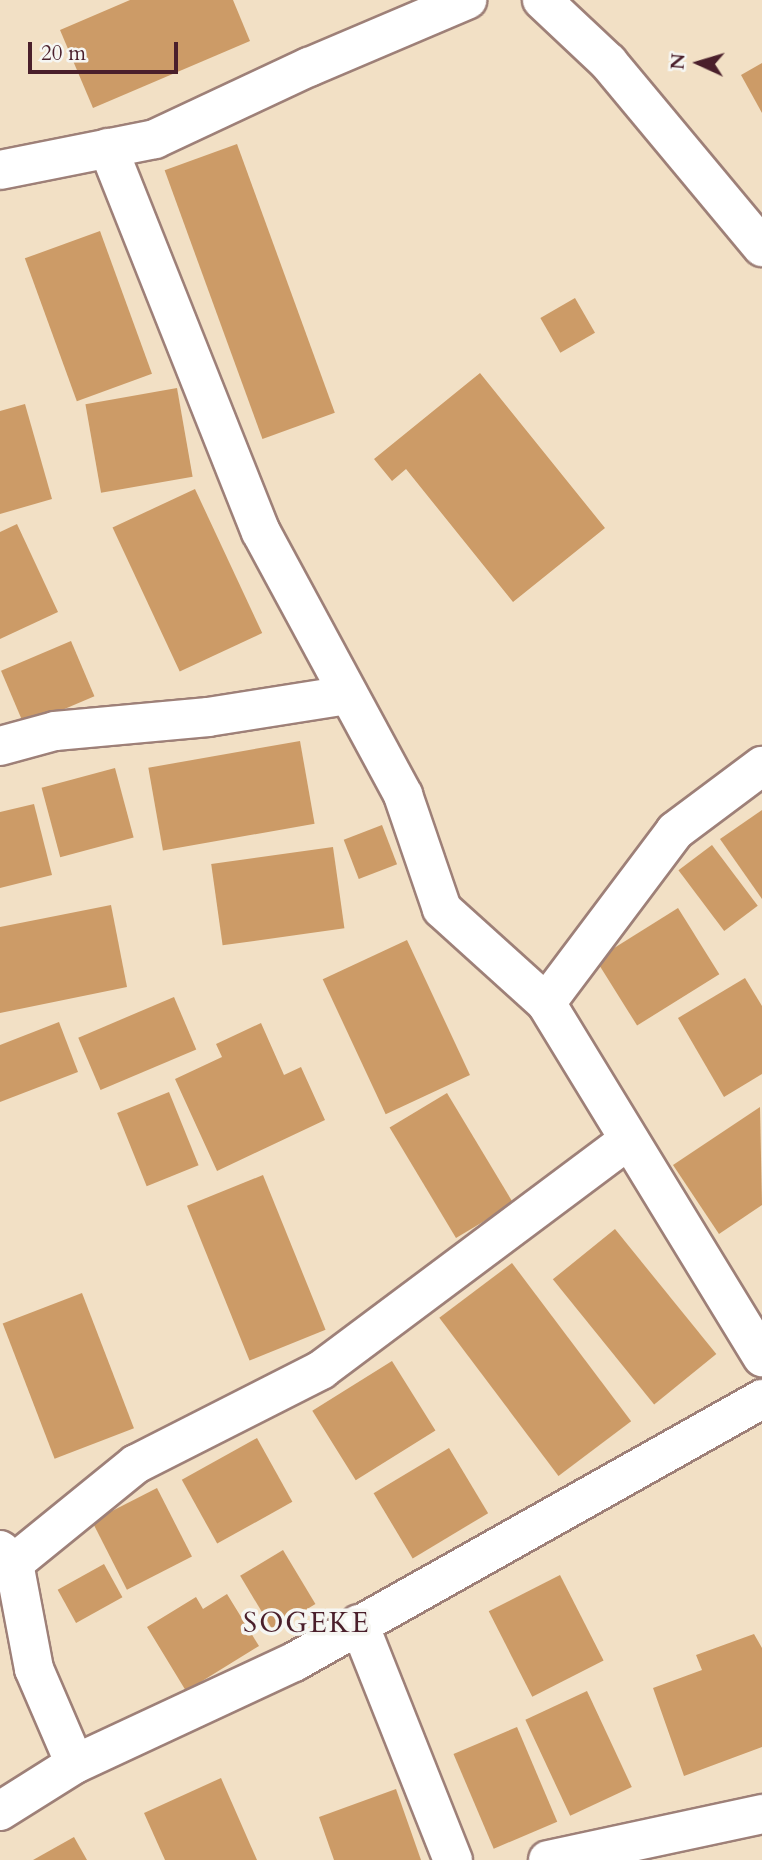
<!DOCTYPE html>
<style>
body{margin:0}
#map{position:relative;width:762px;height:1860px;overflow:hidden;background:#f2e0c5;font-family:Cardo,serif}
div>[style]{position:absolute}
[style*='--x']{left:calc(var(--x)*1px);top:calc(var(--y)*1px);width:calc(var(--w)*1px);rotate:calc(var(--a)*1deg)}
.building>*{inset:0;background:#cc9b67;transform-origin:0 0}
.roads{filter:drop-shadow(2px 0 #9e8078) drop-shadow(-2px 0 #9e8078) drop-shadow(0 2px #9e8078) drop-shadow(0 -2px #9e8078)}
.minor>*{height:38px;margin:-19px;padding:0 19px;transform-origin:19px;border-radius:19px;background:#fff}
span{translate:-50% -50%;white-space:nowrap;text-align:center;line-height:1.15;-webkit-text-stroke:7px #f6f6f2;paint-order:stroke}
.quarter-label{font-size:28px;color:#4a1f2b;letter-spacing:2px}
.north{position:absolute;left:664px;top:28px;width:70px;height:70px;-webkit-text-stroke:5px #f6f6f2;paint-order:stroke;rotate:274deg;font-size:19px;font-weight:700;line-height:28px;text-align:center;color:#4a1f2b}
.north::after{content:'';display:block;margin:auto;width:24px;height:32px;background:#4a1f2b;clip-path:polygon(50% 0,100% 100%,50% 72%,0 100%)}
.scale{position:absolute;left:28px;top:42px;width:150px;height:32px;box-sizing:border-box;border:4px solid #4a1f2b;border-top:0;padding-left:9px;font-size:21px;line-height:24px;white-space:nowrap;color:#4a1f2b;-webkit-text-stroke:5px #f6f6f2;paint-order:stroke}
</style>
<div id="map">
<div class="building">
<div style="clip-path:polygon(130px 0,233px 0,250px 41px,93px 108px,60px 30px)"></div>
<div style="clip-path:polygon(762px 63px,762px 113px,741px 75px)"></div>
<div style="left:237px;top:144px;width:286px;height:77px;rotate:70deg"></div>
<div style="left:100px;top:231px;width:152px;height:80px;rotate:70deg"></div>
<div style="left:575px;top:298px;width:40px;height:40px;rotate:60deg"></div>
<div style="clip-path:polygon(480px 373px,605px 528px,513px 602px,406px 469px,392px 481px,374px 459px)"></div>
<div style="left:177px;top:388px;width:90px;height:93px;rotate:80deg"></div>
<div style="clip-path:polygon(25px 404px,52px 499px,0 514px,0 411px)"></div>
<div style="left:195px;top:489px;width:159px;height:91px;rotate:65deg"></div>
<div style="clip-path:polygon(17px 524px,58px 612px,0 639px,0 532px)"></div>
<div style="left:71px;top:641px;width:60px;height:76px;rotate:67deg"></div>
<div style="left:300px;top:741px;width:84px;height:154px;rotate:80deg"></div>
<div style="left:115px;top:768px;width:72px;height:76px;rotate:75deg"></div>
<div style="clip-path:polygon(34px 804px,52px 875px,0 888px,0 812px)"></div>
<div style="clip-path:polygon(762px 810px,762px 899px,720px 839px)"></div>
<div style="left:382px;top:825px;width:42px;height:41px;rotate:69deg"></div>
<div style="left:712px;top:845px;width:76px;height:42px;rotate:53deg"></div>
<div style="left:333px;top:847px;width:82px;height:123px;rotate:82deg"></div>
<div style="clip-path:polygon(111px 905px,127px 987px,0 1013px,0 927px)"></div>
<div style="left:678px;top:908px;width:78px;height:97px;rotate:58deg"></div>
<div style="left:407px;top:940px;width:149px;height:93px;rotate:65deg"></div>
<div style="clip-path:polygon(745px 978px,762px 1006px,762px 1074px,724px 1097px,678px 1018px)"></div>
<div style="left:174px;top:997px;width:57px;height:104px;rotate:67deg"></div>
<div style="clip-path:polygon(59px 1022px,78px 1072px,0 1102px,0 1045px)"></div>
<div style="clip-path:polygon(261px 1023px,284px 1075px,301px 1067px,325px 1120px,217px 1171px,175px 1079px,222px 1057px,216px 1044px)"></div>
<div style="left:169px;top:1092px;width:79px;height:56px;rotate:68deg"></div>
<div style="left:447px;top:1093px;width:129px;height:67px;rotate:59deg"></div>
<div style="clip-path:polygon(760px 1107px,762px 1205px,719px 1234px,673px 1165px)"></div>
<div style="left:263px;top:1175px;width:167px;height:82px;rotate:68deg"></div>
<div style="left:615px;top:1229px;width:161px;height:80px;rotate:51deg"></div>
<div style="left:512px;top:1263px;width:198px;height:91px;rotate:53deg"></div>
<div style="left:82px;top:1293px;width:145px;height:85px;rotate:69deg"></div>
<div style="left:392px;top:1361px;width:82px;height:94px;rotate:58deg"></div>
<div style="left:257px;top:1438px;width:73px;height:86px;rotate:61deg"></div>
<div style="left:449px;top:1448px;width:76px;height:88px;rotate:59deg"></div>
<div style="left:157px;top:1488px;width:77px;height:73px;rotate:63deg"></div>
<div style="left:283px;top:1550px;width:63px;height:50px;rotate:59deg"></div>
<div style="left:104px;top:1564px;width:38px;height:53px;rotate:61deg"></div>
<div style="left:560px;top:1575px;width:96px;height:80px;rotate:63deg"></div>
<div style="clip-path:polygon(227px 1594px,259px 1646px,186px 1691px,147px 1627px,196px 1597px,203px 1609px)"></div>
<div style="clip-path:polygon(754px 1634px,762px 1648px,762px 1747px,684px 1776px,653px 1688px,702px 1670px,696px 1655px)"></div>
<div style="left:587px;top:1691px;width:106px;height:68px;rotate:65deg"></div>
<div style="left:517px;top:1727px;width:103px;height:69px;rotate:67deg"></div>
<div style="clip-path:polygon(221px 1778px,257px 1860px,165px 1860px,144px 1813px)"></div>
<div style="clip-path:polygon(396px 1789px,421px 1860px,334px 1860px,319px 1817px)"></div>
<div style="clip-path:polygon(74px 1837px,87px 1860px,33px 1860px)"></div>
</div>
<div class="roads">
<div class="minor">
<div style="--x:542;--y:0;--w:91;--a:43.2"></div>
<div style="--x:608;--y:62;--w:241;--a:50.2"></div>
<div style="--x:108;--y:148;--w:413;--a:68.3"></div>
<div style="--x:261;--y:532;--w:299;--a:61.6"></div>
<div style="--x:403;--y:795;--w:120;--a:71.1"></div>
<div style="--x:442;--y:909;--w:140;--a:42.1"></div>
<div style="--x:546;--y:1003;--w:415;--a:58.6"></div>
<div style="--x:0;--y:170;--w:158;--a:-11.3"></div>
<div style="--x:155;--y:139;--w:170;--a:-25.1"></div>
<div style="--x:309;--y:67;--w:172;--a:-23"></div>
<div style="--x:0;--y:746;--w:57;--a:-15.3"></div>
<div style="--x:55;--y:731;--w:154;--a:-5.2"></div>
<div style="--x:208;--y:717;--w:141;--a:-9"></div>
<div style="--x:546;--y:1003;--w:215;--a:-53.1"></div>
<div style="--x:675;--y:831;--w:109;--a:-36.8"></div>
<div style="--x:0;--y:1550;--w:19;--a:43"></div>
<div style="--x:14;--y:1563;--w:157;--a:-39.1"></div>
<div style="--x:136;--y:1464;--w:208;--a:-26.9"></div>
<div style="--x:321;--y:1370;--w:384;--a:-36.8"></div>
<div style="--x:14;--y:1563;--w:108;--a:79.3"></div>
<div style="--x:34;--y:1669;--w:103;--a:66.7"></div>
<div style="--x:359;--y:1624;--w:254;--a:68.3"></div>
<div style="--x:0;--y:1811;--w:89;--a:-32.1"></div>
<div style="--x:75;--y:1764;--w:242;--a:-25"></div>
<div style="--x:294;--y:1662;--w:537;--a:-29.33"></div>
<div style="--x:548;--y:1860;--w:219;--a:-12.1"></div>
</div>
</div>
<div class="quarter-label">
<span style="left:307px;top:1623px">SOGEKE</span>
</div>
<div class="north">N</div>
<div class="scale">20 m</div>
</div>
